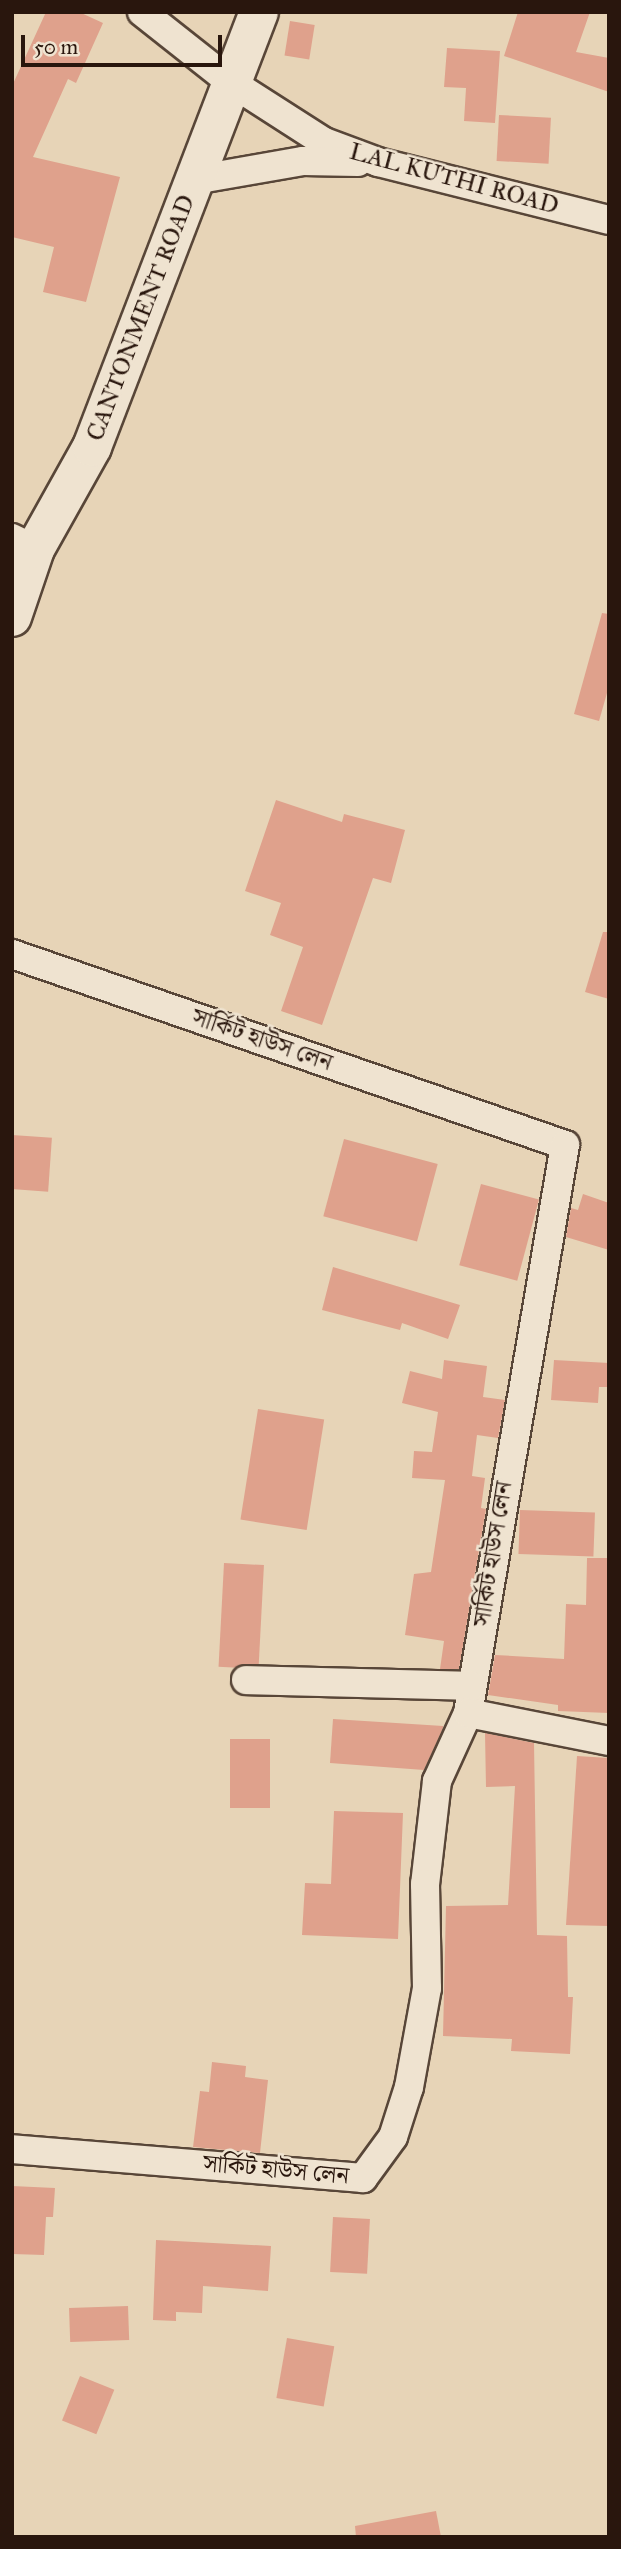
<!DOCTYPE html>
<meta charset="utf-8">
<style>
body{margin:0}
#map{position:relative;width:621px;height:2549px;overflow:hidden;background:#e7d4b7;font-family:"IM FELL Great Primer","Noto Serif Bengali",serif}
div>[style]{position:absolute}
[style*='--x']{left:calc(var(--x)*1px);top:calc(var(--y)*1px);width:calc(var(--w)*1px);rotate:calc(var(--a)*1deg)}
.building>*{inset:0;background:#dfa18c;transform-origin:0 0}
.roads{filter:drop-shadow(2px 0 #584638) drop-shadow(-2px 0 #584638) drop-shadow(0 2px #584638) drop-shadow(0 -2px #584638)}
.minor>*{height:28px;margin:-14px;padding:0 14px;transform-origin:14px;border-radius:14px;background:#efe3d0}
.secondary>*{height:38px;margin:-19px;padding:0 19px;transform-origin:19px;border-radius:19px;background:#efe3d0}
span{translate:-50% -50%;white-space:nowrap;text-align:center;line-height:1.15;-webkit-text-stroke:5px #efe3d0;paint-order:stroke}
.street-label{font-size:24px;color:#29160d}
.frame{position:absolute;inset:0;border:14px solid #29160d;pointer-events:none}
.scale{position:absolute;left:21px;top:35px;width:201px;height:32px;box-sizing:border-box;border:4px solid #29160d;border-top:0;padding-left:9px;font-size:21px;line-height:24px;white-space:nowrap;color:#29160d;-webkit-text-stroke:5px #efe3d0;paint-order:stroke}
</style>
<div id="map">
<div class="building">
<div style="clip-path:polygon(46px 12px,79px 12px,103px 23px,76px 83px,68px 79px,33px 157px,120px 177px,86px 302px,43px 292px,54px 247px,12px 237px,12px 86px)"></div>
<div style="clip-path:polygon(518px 12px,590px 12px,576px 52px,609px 58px,609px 92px,504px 56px)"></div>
<div style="left:290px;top:21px;width:25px;height:35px;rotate:9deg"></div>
<div style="clip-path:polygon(447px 48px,500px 51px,495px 123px,464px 121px,466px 88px,444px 87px)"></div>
<div style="left:499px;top:115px;width:52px;height:46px;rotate:3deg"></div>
<div style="clip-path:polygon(602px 613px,609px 614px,609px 686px,599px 721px,574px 714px)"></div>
<div style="clip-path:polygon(276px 800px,342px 822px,344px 814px,405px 830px,391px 883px,373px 878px,322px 1025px,281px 1011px,303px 947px,270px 935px,281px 903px,245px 891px)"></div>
<div style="clip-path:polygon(603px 932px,609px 932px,609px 999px,585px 992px)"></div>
<div style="left:12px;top:1135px;width:40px;height:54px;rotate:4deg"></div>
<div style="left:344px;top:1139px;width:97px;height:80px;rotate:15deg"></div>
<div style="left:481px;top:1184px;width:60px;height:84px;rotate:15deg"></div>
<div style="clip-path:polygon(583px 1194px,609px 1203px,609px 1250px,566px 1237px,571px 1208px,578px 1210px)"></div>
<div style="clip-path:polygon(333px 1267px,460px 1305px,448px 1339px,402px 1323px,400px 1330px,322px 1310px)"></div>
<div style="clip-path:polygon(444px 1360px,487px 1366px,483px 1397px,505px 1400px,498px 1438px,477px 1435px,472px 1476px,485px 1478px,481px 1508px,486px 1509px,459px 1669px,440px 1669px,444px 1641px,405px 1635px,414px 1574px,431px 1572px,445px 1480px,412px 1478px,414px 1451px,432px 1452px,438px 1412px,402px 1403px,410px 1371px,442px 1379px)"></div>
<div style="clip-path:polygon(554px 1360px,609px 1363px,609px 1387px,599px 1387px,598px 1403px,551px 1400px)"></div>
<div style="left:258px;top:1409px;width:67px;height:112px;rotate:9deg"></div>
<div style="left:520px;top:1510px;width:75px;height:44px;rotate:2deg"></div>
<div style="clip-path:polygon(587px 1558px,609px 1558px,609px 1713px,558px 1711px,558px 1705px,488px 1695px,495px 1655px,564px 1659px,566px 1604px,586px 1605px)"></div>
<div style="left:224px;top:1563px;width:40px;height:104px;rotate:3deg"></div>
<div style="clip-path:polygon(333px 1719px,443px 1726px,443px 1728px,424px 1770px,330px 1763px)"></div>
<div style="clip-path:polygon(485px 1733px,534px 1743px,537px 1935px,567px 1936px,568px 1997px,573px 1997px,570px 2054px,511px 2051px,512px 2039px,443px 2036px,446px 1906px,508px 1905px,515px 1786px,486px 1787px)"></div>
<div style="left:230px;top:1739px;width:40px;height:69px"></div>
<div style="clip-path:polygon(577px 1756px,609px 1758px,609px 1926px,566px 1925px)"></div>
<div style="clip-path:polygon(334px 1811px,403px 1813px,398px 1939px,302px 1935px,305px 1883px,331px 1884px)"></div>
<div style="clip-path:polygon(212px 2062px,246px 2066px,245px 2077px,268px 2080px,260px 2153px,193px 2147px,200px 2091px,209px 2092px)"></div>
<div style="clip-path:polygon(12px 2186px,55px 2188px,53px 2217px,46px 2217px,44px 2255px,12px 2254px)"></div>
<div style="left:333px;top:2217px;width:37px;height:55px;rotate:3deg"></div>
<div style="clip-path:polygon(156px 2240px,271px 2246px,268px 2291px,203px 2286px,202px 2313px,176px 2312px,176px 2321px,153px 2320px)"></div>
<div style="left:128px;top:2306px;width:34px;height:59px;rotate:88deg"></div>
<div style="left:287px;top:2338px;width:48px;height:61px;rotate:10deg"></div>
<div style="left:80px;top:2376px;width:37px;height:48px;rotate:22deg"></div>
<div style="clip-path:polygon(436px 2511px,441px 2537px,356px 2537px,355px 2526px)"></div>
</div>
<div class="roads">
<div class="minor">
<div style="--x:142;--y:12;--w:115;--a:38.3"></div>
<div style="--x:232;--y:83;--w:109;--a:32.7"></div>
<div style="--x:324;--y:142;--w:58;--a:20.3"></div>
<div style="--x:378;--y:162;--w:238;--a:14.1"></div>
<div style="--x:194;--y:180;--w:111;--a:-9.9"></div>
<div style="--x:303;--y:161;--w:55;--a:1"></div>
<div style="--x:12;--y:538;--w:25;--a:26"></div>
<div style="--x:12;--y:954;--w:585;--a:19.05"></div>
<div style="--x:565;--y:1145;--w:576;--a:99.69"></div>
<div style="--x:468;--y:1713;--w:75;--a:114.5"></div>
<div style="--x:437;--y:1781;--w:104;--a:96.6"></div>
<div style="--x:425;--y:1884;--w:104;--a:88.9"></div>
<div style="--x:427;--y:1988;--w:101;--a:100.3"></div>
<div style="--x:409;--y:2087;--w:52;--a:107.7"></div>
<div style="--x:393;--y:2137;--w:51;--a:126.2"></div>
<div style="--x:363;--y:2178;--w:352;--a:-175.3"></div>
<div style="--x:246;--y:1680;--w:226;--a:1.5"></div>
<div style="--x:468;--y:1713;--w:144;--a:11.2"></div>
</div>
<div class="secondary">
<div style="--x:12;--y:617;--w:72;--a:-71.3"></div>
<div style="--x:35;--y:549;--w:117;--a:-60.8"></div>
<div style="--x:92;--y:447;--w:466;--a:-69"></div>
</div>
</div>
<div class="street-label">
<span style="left:454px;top:179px;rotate:15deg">LAL KUTHI ROAD</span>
<span style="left:141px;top:318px;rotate:-69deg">CANTONMENT ROAD</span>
<span style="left:262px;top:1040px;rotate:19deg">সার্কিট হাউস লেন</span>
<span style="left:493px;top:1554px;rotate:-81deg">সার্কিট হাউস লেন</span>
<span style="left:276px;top:2170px;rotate:5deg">সার্কিট হাউস লেন</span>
</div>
<div class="frame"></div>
<div class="scale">50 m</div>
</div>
